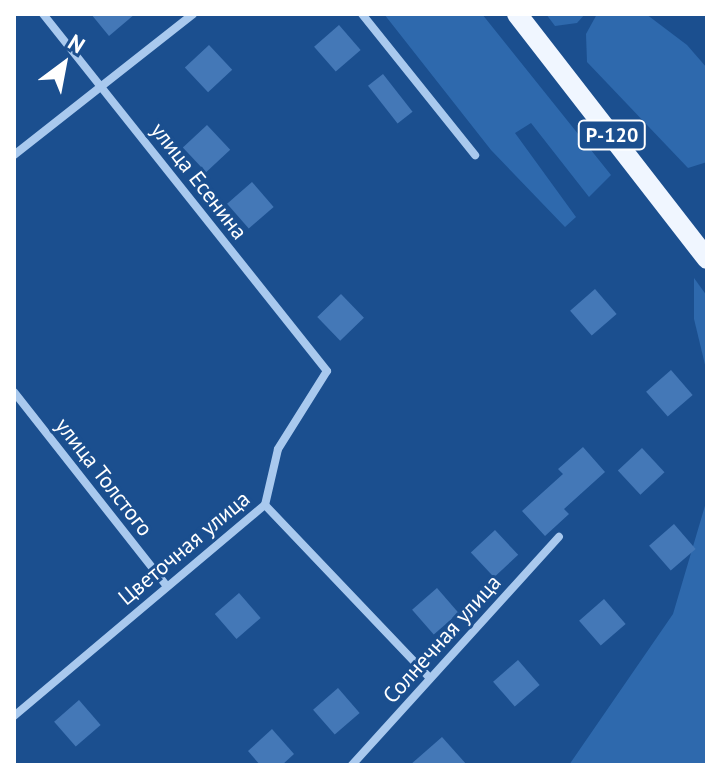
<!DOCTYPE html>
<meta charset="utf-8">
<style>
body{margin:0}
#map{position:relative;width:721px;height:779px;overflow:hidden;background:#1b4f8f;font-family:"PT Sans",sans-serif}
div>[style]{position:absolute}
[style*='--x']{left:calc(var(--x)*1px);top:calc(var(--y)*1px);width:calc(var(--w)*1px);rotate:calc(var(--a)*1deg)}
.green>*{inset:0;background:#2e69ad}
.building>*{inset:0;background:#4478b7;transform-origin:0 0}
.street>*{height:8px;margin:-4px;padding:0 4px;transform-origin:4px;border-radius:4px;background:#a9c9ee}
.primary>*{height:20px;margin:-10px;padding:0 10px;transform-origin:10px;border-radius:10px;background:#f0f6ff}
span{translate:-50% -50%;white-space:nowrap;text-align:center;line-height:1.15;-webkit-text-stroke:6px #1b4f8f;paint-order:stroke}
.shield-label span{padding:2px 6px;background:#1b4f8f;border:2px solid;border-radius:6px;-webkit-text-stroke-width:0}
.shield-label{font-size:20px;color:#fff;font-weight:700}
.street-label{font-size:22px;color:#fff}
.frame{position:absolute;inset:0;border:16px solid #fff;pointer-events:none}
.north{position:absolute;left:24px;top:24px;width:80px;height:80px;-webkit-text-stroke:6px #1b4f8f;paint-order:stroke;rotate:32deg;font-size:22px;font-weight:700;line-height:32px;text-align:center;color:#fff}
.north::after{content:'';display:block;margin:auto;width:28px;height:36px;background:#fff;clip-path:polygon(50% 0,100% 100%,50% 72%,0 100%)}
</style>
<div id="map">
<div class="green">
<div style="clip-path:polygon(384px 14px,482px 14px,611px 175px,589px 197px,531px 123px,515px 133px,576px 217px,565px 227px,491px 150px)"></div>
<div style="clip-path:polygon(546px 14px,585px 14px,577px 23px,555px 26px)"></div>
<div style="clip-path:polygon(597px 14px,646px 14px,687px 45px,707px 68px,707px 162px,688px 168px,587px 62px,586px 34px)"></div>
<div style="clip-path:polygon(694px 278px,707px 296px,707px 373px,694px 319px)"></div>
<div style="clip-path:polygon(707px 499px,707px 765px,569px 765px,673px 614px)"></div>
</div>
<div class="building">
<div style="clip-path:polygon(91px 14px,135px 14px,109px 36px)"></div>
<div style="left:339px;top:25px;width:33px;height:33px;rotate:49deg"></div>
<div style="left:209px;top:45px;width:34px;height:33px;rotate:47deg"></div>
<div style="left:383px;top:74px;width:48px;height:19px;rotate:52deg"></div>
<div style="left:207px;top:125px;width:34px;height:33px;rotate:47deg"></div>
<div style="left:252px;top:182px;width:33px;height:33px;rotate:49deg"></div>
<div style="left:595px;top:289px;width:33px;height:33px;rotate:49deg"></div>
<div style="left:341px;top:294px;width:33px;height:33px;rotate:46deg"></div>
<div style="left:671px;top:370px;width:33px;height:33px;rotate:49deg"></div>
<div style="clip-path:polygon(583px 447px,605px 472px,564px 509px,569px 514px,545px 536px,522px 511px,563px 474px,558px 469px)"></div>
<div style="left:642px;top:448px;width:33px;height:33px;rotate:47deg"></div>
<div style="left:674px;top:524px;width:33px;height:33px;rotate:49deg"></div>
<div style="left:495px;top:530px;width:34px;height:33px;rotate:47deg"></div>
<div style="left:437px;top:588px;width:33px;height:33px;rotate:49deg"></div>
<div style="left:239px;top:593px;width:33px;height:32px;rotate:49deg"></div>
<div style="left:604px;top:599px;width:33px;height:33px;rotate:49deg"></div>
<div style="left:518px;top:660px;width:33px;height:33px;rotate:49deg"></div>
<div style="left:338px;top:688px;width:33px;height:33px;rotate:49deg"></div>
<div style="left:79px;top:700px;width:33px;height:33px;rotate:49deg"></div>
<div style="clip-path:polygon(272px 729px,294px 754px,282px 765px,260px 765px,248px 751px)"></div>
<div style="clip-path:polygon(442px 737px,467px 765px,410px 765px)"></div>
</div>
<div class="street">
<div style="--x:362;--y:14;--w:181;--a:51.3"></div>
<div style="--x:14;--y:155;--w:228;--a:-38.2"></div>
<div style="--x:14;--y:392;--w:246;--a:51.8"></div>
<div style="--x:265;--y:505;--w:239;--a:46.4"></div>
<div style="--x:14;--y:716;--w:328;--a:-40.1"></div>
<div style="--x:265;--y:505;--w:57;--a:-76.9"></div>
<div style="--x:278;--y:449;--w:92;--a:-57.9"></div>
<div style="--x:327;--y:371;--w:456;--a:-128.5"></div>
<div style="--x:352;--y:765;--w:308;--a:-47.8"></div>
</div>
<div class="primary">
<div style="--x:517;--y:14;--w:310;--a:52.2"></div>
</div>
<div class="shield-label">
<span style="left:612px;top:135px">Р-120</span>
</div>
<div class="street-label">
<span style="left:199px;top:181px;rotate:52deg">улица Есенина</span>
<span style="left:104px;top:477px;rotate:52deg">улица Толстого</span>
<span style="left:184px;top:548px;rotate:-40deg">Цветочная улица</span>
<span style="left:442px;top:639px;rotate:-48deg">Солнечная улица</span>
</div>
<div class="frame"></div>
<div class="north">N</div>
</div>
